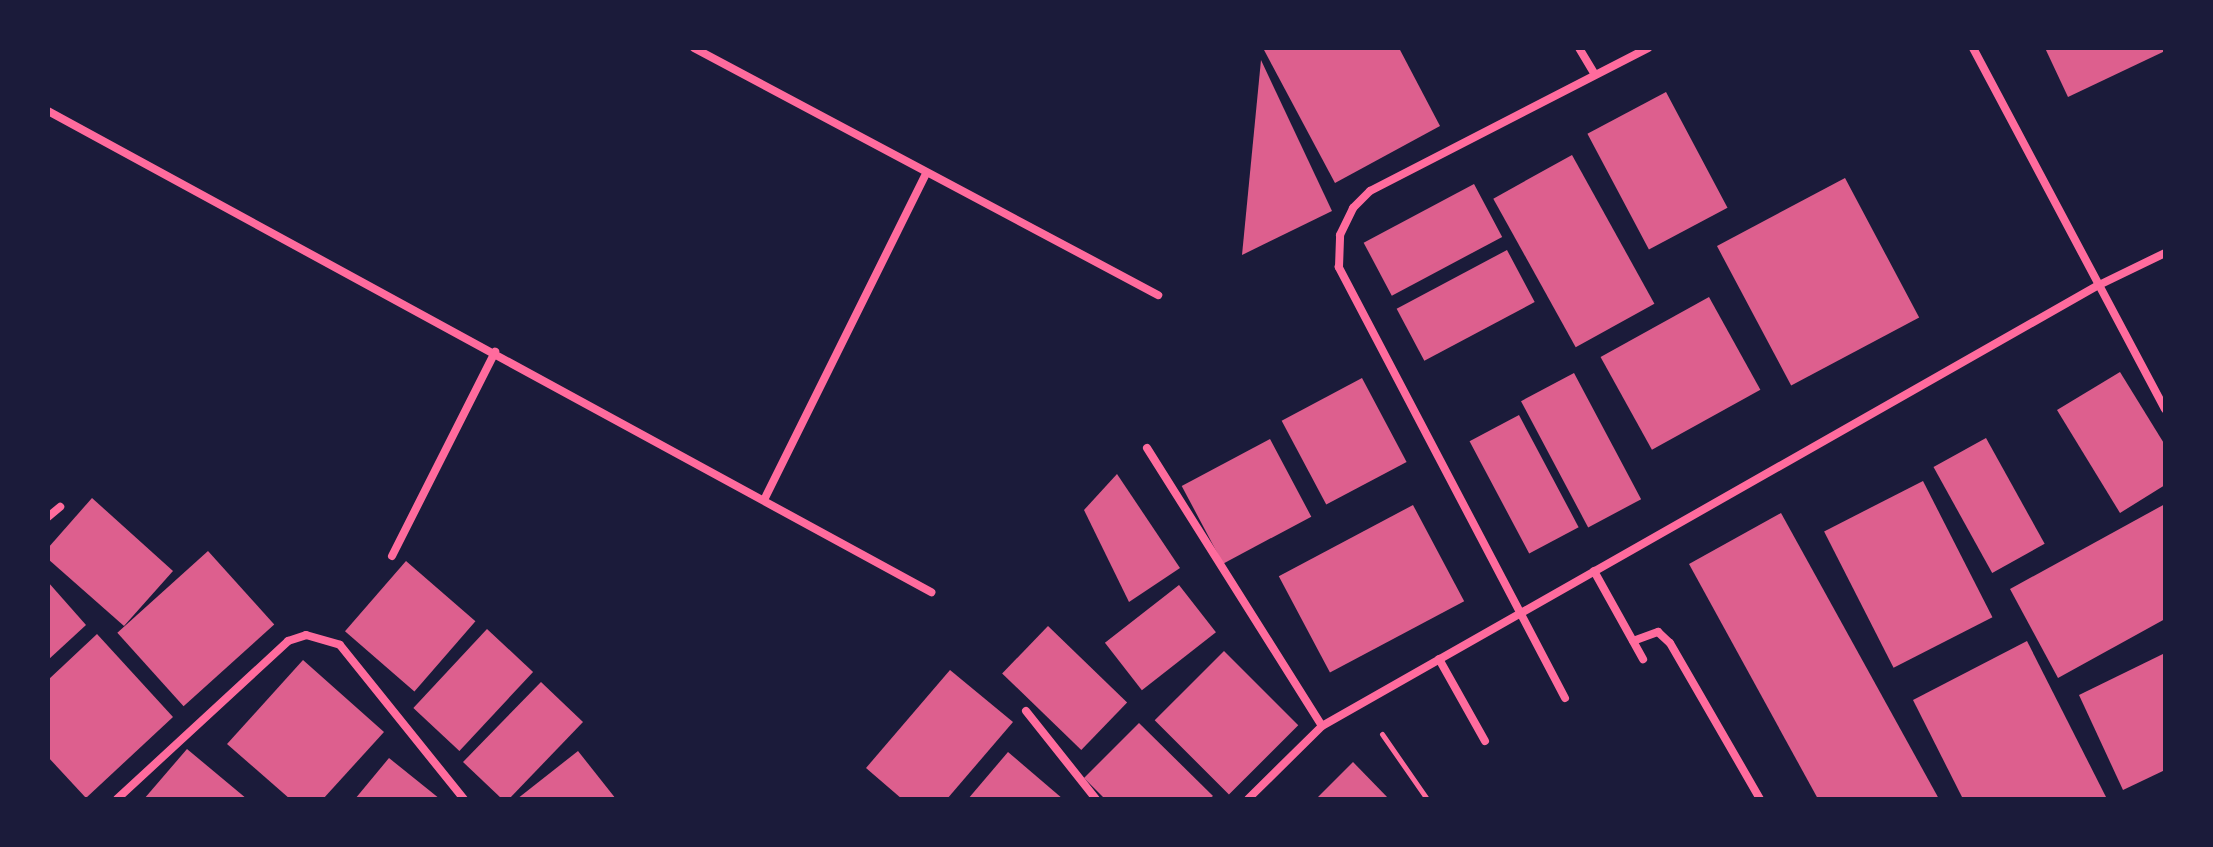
<!DOCTYPE html>
<style>
body{margin:0}
#map{position:relative;width:2213px;height:847px;overflow:hidden;background:#1b1b3a;font-family:"Exo 2",sans-serif}
div>[style]{position:absolute}
[style*='--x']{left:calc(var(--x)*1px);top:calc(var(--y)*1px);width:calc(var(--w)*1px);rotate:calc(var(--a)*1deg)}
.building>*{inset:0;background:#dd5f8e;transform-origin:0 0}
.path>*{height:5px;margin:-2.5px;padding:0 2.5px;transform-origin:2.5px;border-radius:2.5px;background:#ff6b9d}
.minor>*{height:8px;margin:-4px;padding:0 4px;transform-origin:4px;border-radius:4px;background:#ff6b9d}
span{translate:-50% -50%;white-space:nowrap;text-align:center;line-height:1.15;-webkit-text-stroke:6px #1b1b3a;paint-order:stroke}
.frame{position:absolute;inset:0;border:50px solid #1b1b3a;pointer-events:none}
</style>
<div id="map">
<div class="building">
<div style="clip-path:polygon(1263px 48px,1399px 48px,1440px 126px,1335px 183px)"></div>
<div style="clip-path:polygon(2045px 48px,2165px 48px,2165px 51px,2068px 97px)"></div>
<div style="clip-path:polygon(1261px 60px,1332px 211px,1242px 255px)"></div>
<div style="left:1666px;top:92px;width:131px;height:89px;rotate:62deg"></div>
<div style="left:1572px;top:155px;width:170px;height:90px;rotate:61deg"></div>
<div style="left:1845px;top:178px;width:158px;height:145px;rotate:62deg"></div>
<div style="left:1474px;top:184px;width:60px;height:125px;rotate:62deg"></div>
<div style="left:1507px;top:250px;width:59px;height:125px;rotate:62deg"></div>
<div style="left:1709px;top:297px;width:106px;height:124px;rotate:61deg"></div>
<div style="clip-path:polygon(2120px 372px,2165px 445px,2165px 485px,2120px 513px,2057px 410px)"></div>
<div style="left:1574px;top:373px;width:143px;height:60px;rotate:62deg"></div>
<div style="left:1362px;top:378px;width:95px;height:91px;rotate:62deg"></div>
<div style="left:1519px;top:415px;width:127px;height:56px;rotate:62deg"></div>
<div style="left:1986px;top:438px;width:121px;height:60px;rotate:61deg"></div>
<div style="left:1270px;top:439px;width:88px;height:100px;rotate:62deg"></div>
<div style="clip-path:polygon(1117px 474px,1180px 568px,1129px 602px,1084px 510px)"></div>
<div style="left:1923px;top:481px;width:153px;height:111px;rotate:63deg"></div>
<div style="clip-path:polygon(92px 498px,173px 571px,124px 626px,48px 559px,48px 548px)"></div>
<div style="clip-path:polygon(2165px 504px,2165px 619px,2058px 678px,2010px 589px)"></div>
<div style="left:1413px;top:505px;width:109px;height:152px;rotate:62deg"></div>
<div style="clip-path:polygon(1781px 513px,1939px 799px,1818px 799px,1689px 564px)"></div>
<div style="left:208px;top:551px;width:99px;height:122px;rotate:48deg"></div>
<div style="left:406px;top:561px;width:92px;height:93px;rotate:41deg"></div>
<div style="clip-path:polygon(48px 582px,86px 625px,48px 660px)"></div>
<div style="left:1179px;top:585px;width:60px;height:94px;rotate:52deg"></div>
<div style="left:1048px;top:626px;width:110px;height:66px;rotate:44deg"></div>
<div style="left:487px;top:629px;width:63px;height:108px;rotate:43deg"></div>
<div style="clip-path:polygon(97px 634px,173px 717px,86px 798px,48px 757px,48px 680px)"></div>
<div style="clip-path:polygon(2027px 641px,2107px 799px,1963px 799px,1913px 700px)"></div>
<div style="left:1224px;top:651px;width:105px;height:98px;rotate:45deg"></div>
<div style="clip-path:polygon(2165px 653px,2165px 770px,2123px 790px,2079px 695px)"></div>
<div style="clip-path:polygon(303px 660px,384px 732px,323px 799px,290px 799px,227px 744px)"></div>
<div style="clip-path:polygon(950px 670px,1013px 722px,947px 799px,902px 799px,866px 768px)"></div>
<div style="clip-path:polygon(541px 682px,583px 722px,509px 799px,502px 799px,463px 762px)"></div>
<div style="clip-path:polygon(1139px 723px,1213px 796px,1209px 799px,1105px 799px,1084px 778px)"></div>
<div style="clip-path:polygon(187px 749px,247px 799px,144px 799px)"></div>
<div style="clip-path:polygon(578px 751px,616px 799px,517px 799px)"></div>
<div style="clip-path:polygon(1008px 752px,1063px 799px,968px 799px)"></div>
<div style="clip-path:polygon(389px 758px,440px 799px,355px 799px)"></div>
<div style="clip-path:polygon(1353px 762px,1389px 799px,1316px 799px)"></div>
</div>
<div class="path">
<div style="--x:1382;--y:734;--w:79;--a:55.3"></div>
</div>
<div class="minor">
<div style="--x:694;--y:48;--w:526;--a:28.03"></div>
<div style="--x:1579;--y:48;--w:31;--a:59"></div>
<div style="--x:1973;--y:48;--w:409;--a:62"></div>
<div style="--x:48;--y:111;--w:1006;--a:28.58"></div>
<div style="--x:1147;--y:448;--w:328;--a:57.8"></div>
<div style="--x:765;--y:498;--w:362;--a:-63.6"></div>
<div style="--x:48;--y:517;--w:16;--a:-40"></div>
<div style="--x:392;--y:556;--w:229;--a:-63.2"></div>
<div style="--x:1594;--y:571;--w:101;--a:60.9"></div>
<div style="--x:1633;--y:641;--w:27;--a:-20"></div>
<div style="--x:1658;--y:632;--w:16;--a:43"></div>
<div style="--x:1670;--y:643;--w:180;--a:60"></div>
<div style="--x:1439;--y:659;--w:94;--a:60.7"></div>
<div style="--x:1565;--y:698;--w:487;--a:-117.7"></div>
<div style="--x:1339;--y:267;--w:32;--a:-88"></div>
<div style="--x:1340;--y:235;--w:30;--a:-64"></div>
<div style="--x:1353;--y:208;--w:24;--a:-45"></div>
<div style="--x:1370;--y:191;--w:313;--a:-27.2"></div>
<div style="--x:1026;--y:711;--w:112;--a:51.5"></div>
<div style="--x:117;--y:799;--w:233;--a:-42.7"></div>
<div style="--x:288;--y:641;--w:19;--a:-18"></div>
<div style="--x:306;--y:635;--w:35;--a:16"></div>
<div style="--x:340;--y:645;--w:198;--a:51.2"></div>
<div style="--x:1248;--y:799;--w:104;--a:-44.6"></div>
<div style="--x:1322;--y:726;--w:891;--a:-29.59"></div>
<div style="--x:2097;--y:286;--w:76;--a:-25.9"></div>
</div>
<div class="frame"></div>
</div>
